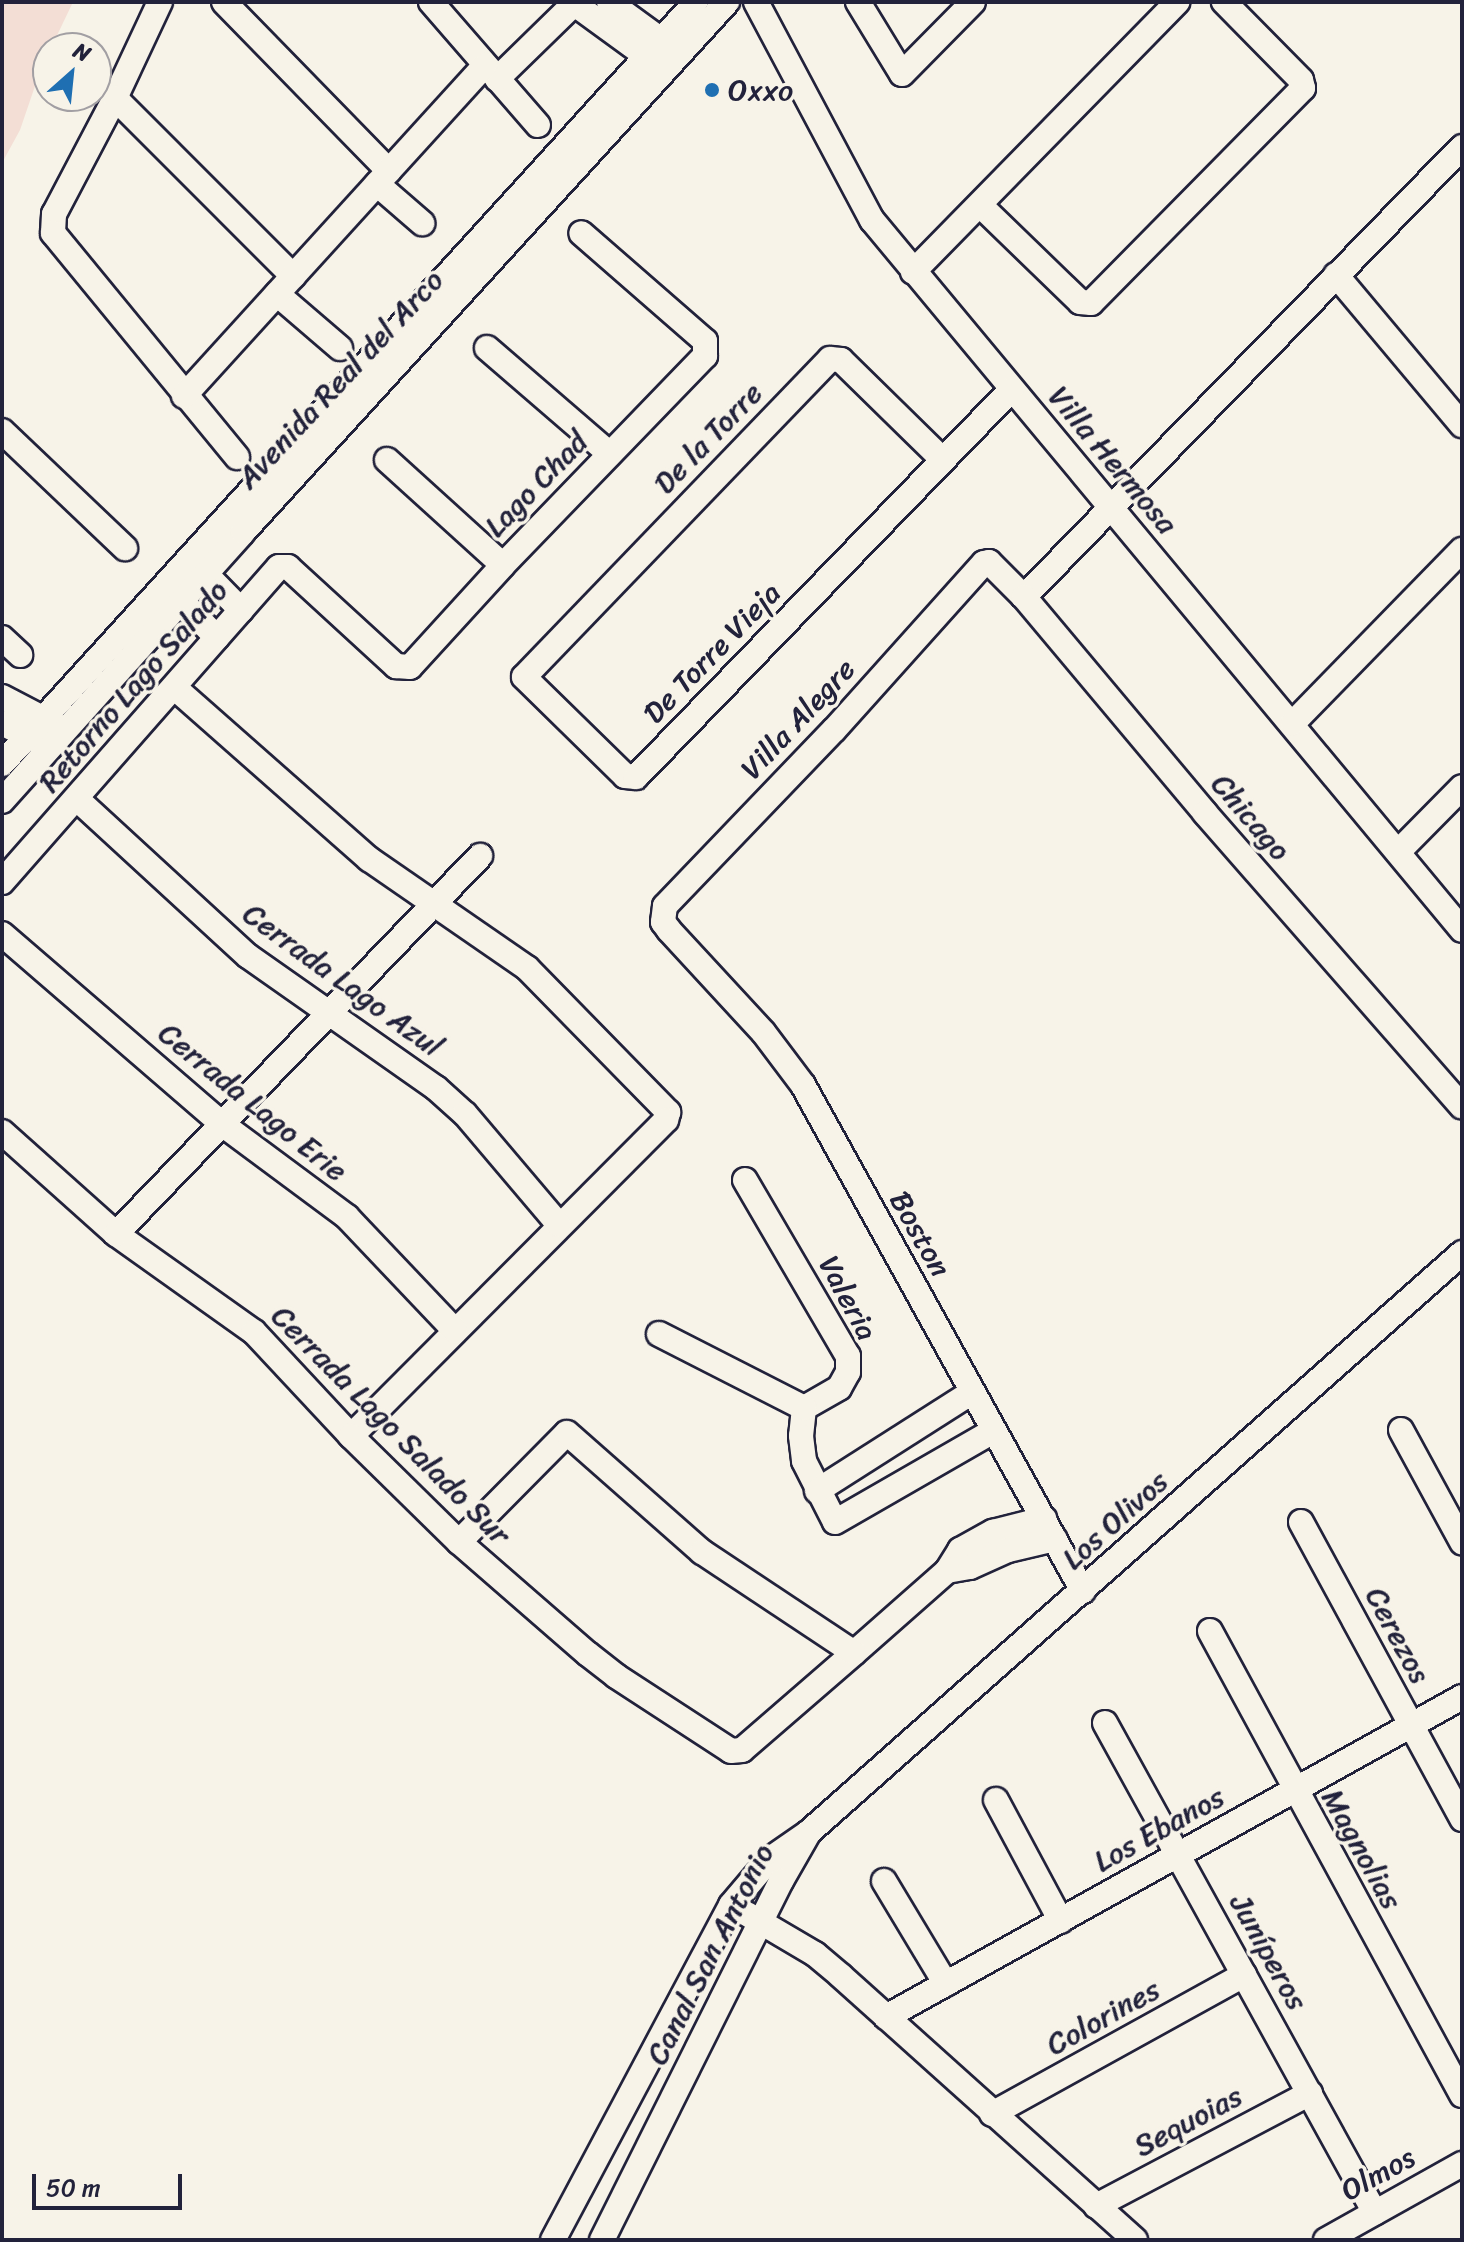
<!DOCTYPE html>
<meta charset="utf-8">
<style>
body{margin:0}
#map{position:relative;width:1464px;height:2242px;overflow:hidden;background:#f7f3e8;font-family:Sriracha,sans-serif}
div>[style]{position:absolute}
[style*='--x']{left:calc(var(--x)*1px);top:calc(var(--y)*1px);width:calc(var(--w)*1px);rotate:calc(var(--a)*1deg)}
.built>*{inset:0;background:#f3ded5}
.roads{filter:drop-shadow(2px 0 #22223b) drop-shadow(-2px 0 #22223b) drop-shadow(0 2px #22223b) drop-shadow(0 -2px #22223b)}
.minor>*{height:24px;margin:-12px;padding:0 12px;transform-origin:12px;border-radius:12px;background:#f7f3e8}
.dots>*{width:22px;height:22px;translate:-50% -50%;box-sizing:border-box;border:4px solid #f7f3e8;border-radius:50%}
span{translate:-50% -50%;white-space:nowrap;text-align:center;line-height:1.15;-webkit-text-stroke:7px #f7f3e8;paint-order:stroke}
.poi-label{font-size:30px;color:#22223b}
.left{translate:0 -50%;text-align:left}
.street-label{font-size:30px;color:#22223b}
.frame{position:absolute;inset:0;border:4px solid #22223b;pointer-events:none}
.north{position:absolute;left:32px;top:32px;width:80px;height:80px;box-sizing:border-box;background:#f7f3e8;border:2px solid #a29fa3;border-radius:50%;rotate:27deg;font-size:22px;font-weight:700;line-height:32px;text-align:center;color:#22223b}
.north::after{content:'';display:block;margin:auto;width:28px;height:36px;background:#1f6fb2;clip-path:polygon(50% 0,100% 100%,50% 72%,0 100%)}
.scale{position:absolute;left:32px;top:2174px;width:150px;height:36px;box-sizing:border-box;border:4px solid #22223b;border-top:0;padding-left:10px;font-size:24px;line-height:28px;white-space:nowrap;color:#22223b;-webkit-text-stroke:6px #f7f3e8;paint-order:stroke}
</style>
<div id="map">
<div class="built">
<div style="clip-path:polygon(2px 2px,73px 2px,51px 48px,48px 48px,20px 130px,2px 163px)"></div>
</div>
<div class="roads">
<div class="minor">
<div style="--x:160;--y:2;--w:106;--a:115.1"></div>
<div style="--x:115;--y:98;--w:131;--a:117.7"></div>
<div style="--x:54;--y:214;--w:19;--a:93"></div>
<div style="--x:53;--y:233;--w:290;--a:50.6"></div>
<div style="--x:224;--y:2;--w:236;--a:45.7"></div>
<div style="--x:431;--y:2;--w:163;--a:49"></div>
<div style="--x:572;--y:2;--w:105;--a:36.1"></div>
<div style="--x:609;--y:2;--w:78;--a:36.1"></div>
<div style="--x:756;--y:2;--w:247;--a:62"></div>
<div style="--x:872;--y:220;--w:923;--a:50.27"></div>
<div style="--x:858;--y:2;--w:84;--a:58.6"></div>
<div style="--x:902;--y:74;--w:101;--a:-45.4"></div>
<div style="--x:497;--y:79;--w:110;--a:-44.3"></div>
<div style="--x:115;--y:98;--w:252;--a:45"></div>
<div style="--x:377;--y:184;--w:60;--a:40.9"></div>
<div style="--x:980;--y:205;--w:139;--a:44.1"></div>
<div style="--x:1080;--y:302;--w:11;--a:5"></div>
<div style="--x:1091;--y:303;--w:302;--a:-45.4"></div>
<div style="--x:1303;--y:88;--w:8;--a:-104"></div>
<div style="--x:1301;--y:80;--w:110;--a:-134.6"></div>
<div style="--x:913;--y:272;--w:378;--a:-45.6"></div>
<div style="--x:1336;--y:275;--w:196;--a:50"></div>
<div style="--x:277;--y:294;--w:83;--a:40.6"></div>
<div style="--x:487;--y:348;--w:162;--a:40.8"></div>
<div style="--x:184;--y:396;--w:447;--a:-47.7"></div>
<div style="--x:2;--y:431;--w:170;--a:43.6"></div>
<div style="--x:387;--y:460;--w:156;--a:42.2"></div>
<div style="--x:943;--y:460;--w:143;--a:-135.6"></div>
<div style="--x:841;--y:360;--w:11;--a:-175"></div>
<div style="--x:830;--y:359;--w:441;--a:133.9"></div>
<div style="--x:524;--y:677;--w:141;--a:44.4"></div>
<div style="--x:625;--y:776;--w:11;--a:5"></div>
<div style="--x:636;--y:777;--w:540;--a:-45.9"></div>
<div style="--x:195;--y:563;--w:66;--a:45.6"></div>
<div style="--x:171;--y:590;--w:66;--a:46.2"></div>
<div style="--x:1024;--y:597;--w:628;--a:-45.77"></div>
<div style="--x:2;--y:638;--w:25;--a:43"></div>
<div style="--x:175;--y:688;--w:259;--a:41.4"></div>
<div style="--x:369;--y:859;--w:192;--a:34.6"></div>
<div style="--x:527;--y:968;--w:202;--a:45.6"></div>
<div style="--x:668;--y:1112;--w:8;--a:104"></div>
<div style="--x:666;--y:1120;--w:446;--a:134.9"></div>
<div style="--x:2;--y:697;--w:61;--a:27.4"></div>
<div style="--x:2;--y:723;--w:42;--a:27.2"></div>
<div style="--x:1293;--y:723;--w:242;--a:-45.7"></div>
<div style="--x:2;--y:764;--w:1031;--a:-47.67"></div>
<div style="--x:77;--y:799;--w:232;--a:42.6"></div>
<div style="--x:248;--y:956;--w:230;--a:35.1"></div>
<div style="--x:436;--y:1088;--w:39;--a:42"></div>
<div style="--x:465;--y:1114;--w:145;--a:49.7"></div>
<div style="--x:2;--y:801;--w:361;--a:-48.1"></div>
<div style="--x:243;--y:532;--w:718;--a:-47.6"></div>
<div style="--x:1398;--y:852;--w:91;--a:-45.4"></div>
<div style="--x:2;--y:882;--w:419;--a:-48.7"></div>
<div style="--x:279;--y:567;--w:9;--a:0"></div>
<div style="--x:288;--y:567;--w:147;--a:42.5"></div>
<div style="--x:396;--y:666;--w:14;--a:4"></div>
<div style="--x:410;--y:667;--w:138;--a:-47.6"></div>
<div style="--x:503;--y:565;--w:291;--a:-46"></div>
<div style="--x:705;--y:356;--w:15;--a:-90"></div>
<div style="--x:705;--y:341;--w:164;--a:-138.9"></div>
<div style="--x:2;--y:934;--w:291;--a:40.8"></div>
<div style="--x:222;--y:1124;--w:156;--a:36.6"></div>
<div style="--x:347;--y:1217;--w:157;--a:46.5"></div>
<div style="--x:2;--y:1132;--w:153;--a:41.8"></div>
<div style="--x:116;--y:1234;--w:169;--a:35.4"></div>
<div style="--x:254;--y:1332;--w:142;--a:47"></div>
<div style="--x:351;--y:1436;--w:151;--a:44.5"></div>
<div style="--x:459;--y:1542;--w:171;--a:41"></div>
<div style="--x:588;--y:1654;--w:36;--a:38"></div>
<div style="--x:616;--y:1676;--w:137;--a:33.1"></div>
<div style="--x:731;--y:1751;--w:11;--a:-5"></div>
<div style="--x:742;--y:1750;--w:148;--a:-40.9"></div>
<div style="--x:854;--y:1653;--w:124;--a:-41.4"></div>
<div style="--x:947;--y:1571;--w:25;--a:-58"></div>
<div style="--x:960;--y:1550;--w:38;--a:-29"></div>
<div style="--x:993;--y:1532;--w:53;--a:-14.3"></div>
<div style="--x:745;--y:1180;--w:204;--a:59.7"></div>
<div style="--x:848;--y:1356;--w:16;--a:90"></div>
<div style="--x:848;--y:1372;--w:18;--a:119"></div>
<div style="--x:839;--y:1388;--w:40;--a:150.3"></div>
<div style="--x:804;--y:1408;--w:28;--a:96"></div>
<div style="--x:801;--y:1436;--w:25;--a:83"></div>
<div style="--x:804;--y:1461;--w:68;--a:63.1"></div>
<div style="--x:835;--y:1522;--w:182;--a:-29.9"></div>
<div style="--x:116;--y:1234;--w:525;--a:-46.08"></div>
<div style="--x:659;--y:1334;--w:163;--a:27"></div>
<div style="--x:1401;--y:1430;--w:128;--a:61.4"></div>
<div style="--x:817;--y:1491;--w:183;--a:-32.5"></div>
<div style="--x:1301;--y:1522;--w:338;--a:61.5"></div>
<div style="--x:459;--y:1542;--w:153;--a:-45.3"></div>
<div style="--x:567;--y:1433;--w:180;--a:41.4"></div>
<div style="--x:702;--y:1552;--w:182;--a:33.6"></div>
<div style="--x:947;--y:1571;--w:23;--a:-10"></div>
<div style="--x:970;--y:1567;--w:42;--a:-24.1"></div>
<div style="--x:1008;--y:1550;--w:48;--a:-13.2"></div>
<div style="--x:1083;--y:1591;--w:578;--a:-118.96"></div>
<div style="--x:803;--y:1085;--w:66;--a:-127"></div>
<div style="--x:763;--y:1032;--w:139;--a:-132.7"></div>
<div style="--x:669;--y:930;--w:10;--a:-127"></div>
<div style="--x:663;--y:922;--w:16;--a:-83"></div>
<div style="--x:665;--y:906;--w:244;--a:-46.2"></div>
<div style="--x:834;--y:730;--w:224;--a:-48.1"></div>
<div style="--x:984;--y:563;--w:5;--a:-11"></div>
<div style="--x:989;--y:562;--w:49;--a:45"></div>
<div style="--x:1024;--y:597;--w:282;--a:50"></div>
<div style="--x:1205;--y:813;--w:390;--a:48.8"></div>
<div style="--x:1210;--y:1631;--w:528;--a:61.49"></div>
<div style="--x:1105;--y:1723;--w:559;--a:61.14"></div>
<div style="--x:996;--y:1800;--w:137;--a:61.8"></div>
<div style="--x:809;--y:1832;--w:873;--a:-41.56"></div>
<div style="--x:884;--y:1881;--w:120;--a:59"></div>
<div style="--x:747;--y:1914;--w:79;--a:30.5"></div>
<div style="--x:815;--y:1954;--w:34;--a:40"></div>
<div style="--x:841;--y:1976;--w:395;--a:41.9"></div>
<div style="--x:886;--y:2017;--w:659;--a:-29.05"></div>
<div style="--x:992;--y:2114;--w:288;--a:-28.9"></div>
<div style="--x:1096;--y:2206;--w:242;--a:-27.8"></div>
<div style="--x:553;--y:2240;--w:379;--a:-62"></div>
<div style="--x:731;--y:1905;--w:60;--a:-49.7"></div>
<div style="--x:770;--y:1859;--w:47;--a:-34.7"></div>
<div style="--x:809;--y:1832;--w:56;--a:119.7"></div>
<div style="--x:781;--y:1881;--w:401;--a:116.5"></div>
<div style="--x:1326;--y:2240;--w:156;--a:-29.2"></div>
</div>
</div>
<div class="dots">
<div style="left:712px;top:90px;background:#1f6fb2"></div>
</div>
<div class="poi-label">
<span class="left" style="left:728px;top:90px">Oxxo</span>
</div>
<div class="street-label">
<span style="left:340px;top:379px;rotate:-47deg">Avenida Real del Arco</span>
<span style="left:708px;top:438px;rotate:-46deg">De la Torre</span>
<span style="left:1113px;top:460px;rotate:50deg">Villa Hermosa</span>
<span style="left:536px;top:484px;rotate:-46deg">Lago Chad</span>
<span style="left:712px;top:653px;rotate:-46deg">De Torre Vieja</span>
<span style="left:133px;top:686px;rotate:-49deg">Retorno Lago Salado</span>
<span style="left:798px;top:719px;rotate:-47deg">Villa Alegre</span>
<span style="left:1251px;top:817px;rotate:49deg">Chicago</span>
<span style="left:343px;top:980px;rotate:36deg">Cerrada Lago Azul</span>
<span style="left:253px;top:1102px;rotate:39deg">Cerrada Lago Erie</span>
<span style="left:920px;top:1234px;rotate:61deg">Boston</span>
<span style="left:848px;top:1298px;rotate:62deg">Valeria</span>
<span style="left:391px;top:1425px;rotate:45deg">Cerrada Lago Salado Sur</span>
<span style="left:1115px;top:1520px;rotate:-42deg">Los Olivos</span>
<span style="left:1398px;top:1635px;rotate:62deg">Cerezos</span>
<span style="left:1159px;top:1829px;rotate:-29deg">Los Ebanos</span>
<span style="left:1362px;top:1849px;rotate:61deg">Magnolias</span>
<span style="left:1269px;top:1952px;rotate:61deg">Juníperos</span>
<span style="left:710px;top:1954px;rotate:-63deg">Canal San Antonio</span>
<span style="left:1103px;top:2017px;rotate:-29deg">Colorines</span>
<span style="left:1188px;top:2121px;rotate:-28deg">Sequoias</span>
<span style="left:1378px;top:2174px;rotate:-29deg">Olmos</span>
</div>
<div class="frame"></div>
<div class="north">N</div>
<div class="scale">50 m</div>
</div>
